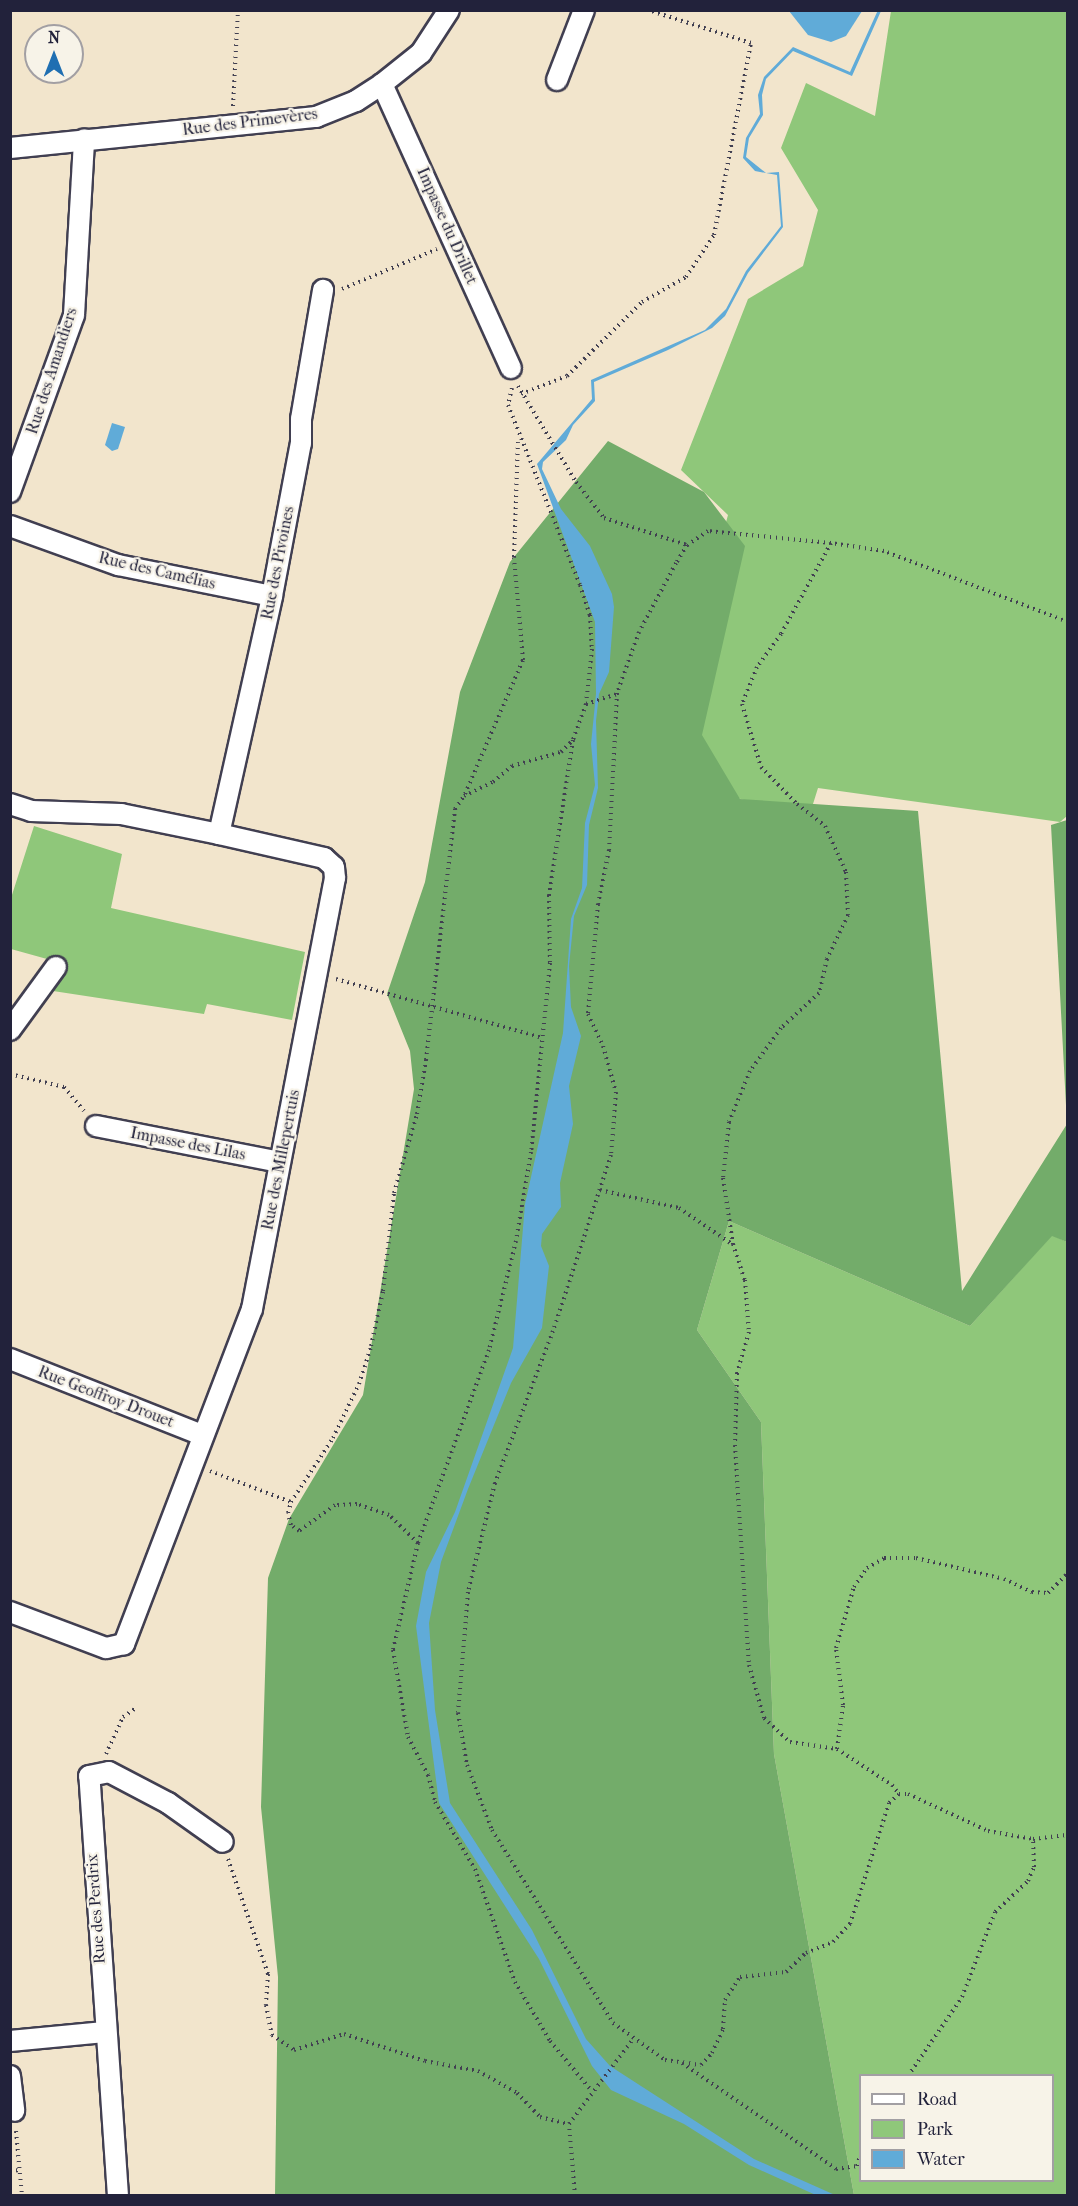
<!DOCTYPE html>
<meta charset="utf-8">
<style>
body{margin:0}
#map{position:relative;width:1078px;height:2206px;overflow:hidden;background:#f2e5cc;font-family:"IM FELL French Canon",serif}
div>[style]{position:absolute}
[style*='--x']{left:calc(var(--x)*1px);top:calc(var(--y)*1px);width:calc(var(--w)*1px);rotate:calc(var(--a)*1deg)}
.green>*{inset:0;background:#8fc77a}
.forest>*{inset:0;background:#73ac6a}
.water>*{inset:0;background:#60abd8}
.path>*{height:4px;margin-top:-2px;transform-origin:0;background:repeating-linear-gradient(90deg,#413f51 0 1.5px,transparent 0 6px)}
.roads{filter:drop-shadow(2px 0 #413f51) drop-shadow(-2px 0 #413f51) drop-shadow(0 2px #413f51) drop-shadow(0 -2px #413f51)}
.minor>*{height:20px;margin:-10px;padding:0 10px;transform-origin:10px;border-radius:10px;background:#fff}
span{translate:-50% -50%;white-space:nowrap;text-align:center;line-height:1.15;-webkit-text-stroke:4.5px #f7f3e8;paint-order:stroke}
.street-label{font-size:16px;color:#22223b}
.frame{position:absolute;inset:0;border:12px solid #22223b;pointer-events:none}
.legend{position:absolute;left:859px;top:2074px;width:195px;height:108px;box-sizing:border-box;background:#f7f3e8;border:2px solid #a29fa3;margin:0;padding:8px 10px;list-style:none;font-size:18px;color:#22223b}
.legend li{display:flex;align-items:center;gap:12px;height:30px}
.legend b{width:30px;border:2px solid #a29fa3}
.north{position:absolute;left:24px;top:24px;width:60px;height:60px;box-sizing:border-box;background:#f7f3e8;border:2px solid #a29fa3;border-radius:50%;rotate:0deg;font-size:16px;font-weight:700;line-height:24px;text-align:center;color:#22223b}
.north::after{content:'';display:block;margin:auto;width:21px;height:27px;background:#1f6fb2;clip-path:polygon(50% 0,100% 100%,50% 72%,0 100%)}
</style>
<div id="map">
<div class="green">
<div style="clip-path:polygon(891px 11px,1067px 11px,1067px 816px,1060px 822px,818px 788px,808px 820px,657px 773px,728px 515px,681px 470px,748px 299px,803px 266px,818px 210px,781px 148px,806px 83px,875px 116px)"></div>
<div style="clip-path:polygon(34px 826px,122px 854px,111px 908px,305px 952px,292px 1020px,207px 1004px,204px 1014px,53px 991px,65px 964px,11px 949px,11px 898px)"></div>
<div style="clip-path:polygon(evenodd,729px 1221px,970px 1326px,1052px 1235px,1067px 1242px,1067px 2195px,854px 2195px,774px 1754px,761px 1422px,697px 1330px,729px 1221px,860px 2076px,1052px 2076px,1052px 2180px,860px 2180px,860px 2076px)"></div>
</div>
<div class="forest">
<div style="clip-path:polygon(608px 441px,704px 492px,745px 546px,702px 735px,740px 799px,918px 811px,962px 1291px,1067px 1124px,1051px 825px,1067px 820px,1067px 1242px,1052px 1236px,970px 1326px,729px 1221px,697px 1330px,761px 1422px,774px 1754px,854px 2195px,275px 2195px,278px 1977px,261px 1807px,268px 1578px,289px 1519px,363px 1395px,414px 1089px,410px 1051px,387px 994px,425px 882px,460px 692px,510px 562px)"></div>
</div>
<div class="water">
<div style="clip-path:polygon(878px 10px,881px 11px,852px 76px,793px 51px,766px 79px,762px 95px,763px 115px,749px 138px,746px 157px,766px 173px,779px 172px,783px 227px,748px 273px,725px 316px,712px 328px,668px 350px,594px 382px,595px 401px,573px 425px,566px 440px,543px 462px,542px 469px,561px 509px,590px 546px,612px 594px,614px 607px,609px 672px,599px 694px,596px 721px,598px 788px,589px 825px,587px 885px,574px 916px,569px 966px,571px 1007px,581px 1036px,569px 1086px,573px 1124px,560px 1183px,561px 1207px,542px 1234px,541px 1246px,549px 1266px,542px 1328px,511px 1383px,468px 1489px,441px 1562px,429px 1623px,435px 1710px,450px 1803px,532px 1930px,586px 2039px,610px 2066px,754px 2159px,835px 2195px,818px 2196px,749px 2165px,684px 2124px,611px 2090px,592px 2066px,539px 1959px,439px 1803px,416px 1626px,426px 1572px,455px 1512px,513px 1348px,525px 1204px,563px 1033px,571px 919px,582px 888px,585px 823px,595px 785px,591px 744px,596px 694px,595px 622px,537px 464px,592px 399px,591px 380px,705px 330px,726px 309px,746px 271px,781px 226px,777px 175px,755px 171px,743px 158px,746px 138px,760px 114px,758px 95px,764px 77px,793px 47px,850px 72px)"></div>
<div style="clip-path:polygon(789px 11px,789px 10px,862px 11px,846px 36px,831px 42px,808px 35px)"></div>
<div style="clip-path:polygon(112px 423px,125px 427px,118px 449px,112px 451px,105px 445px)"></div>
</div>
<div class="path">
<div style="--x:233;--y:106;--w:96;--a:-87"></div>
<div style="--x:342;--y:289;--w:103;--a:-22.8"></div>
<div style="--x:518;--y:386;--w:112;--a:58.9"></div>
<div style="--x:576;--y:482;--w:46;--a:52.1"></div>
<div style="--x:604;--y:518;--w:87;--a:18"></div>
<div style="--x:512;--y:388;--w:17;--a:103"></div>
<div style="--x:508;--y:405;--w:194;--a:68.2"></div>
<div style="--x:580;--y:585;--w:32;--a:72"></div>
<div style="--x:590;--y:615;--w:34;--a:87"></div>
<div style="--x:592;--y:649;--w:55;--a:96.2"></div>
<div style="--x:586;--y:704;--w:38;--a:110"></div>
<div style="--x:573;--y:740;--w:157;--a:98.8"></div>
<div style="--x:549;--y:895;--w:68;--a:89.2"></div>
<div style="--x:550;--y:963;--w:190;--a:95.7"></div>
<div style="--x:531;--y:1152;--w:90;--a:99.6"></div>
<div style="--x:516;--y:1241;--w:112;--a:103.9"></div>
<div style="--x:489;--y:1350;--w:206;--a:110.2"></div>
<div style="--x:418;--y:1543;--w:110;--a:103.2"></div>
<div style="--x:393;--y:1650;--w:88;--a:80.2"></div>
<div style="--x:408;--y:1737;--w:43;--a:62.2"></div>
<div style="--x:428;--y:1775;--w:28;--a:75"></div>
<div style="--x:435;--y:1802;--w:78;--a:59.2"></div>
<div style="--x:475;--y:1869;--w:120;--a:70.5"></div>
<div style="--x:515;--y:1982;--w:69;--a:59.3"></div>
<div style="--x:550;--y:2041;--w:64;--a:50.1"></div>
<div style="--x:521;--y:394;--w:49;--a:-21.4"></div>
<div style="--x:567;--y:376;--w:105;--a:-44.6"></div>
<div style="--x:642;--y:302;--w:51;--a:-29.6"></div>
<div style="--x:686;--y:277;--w:50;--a:-56.3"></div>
<div style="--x:714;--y:235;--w:196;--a:-79.1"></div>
<div style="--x:751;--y:43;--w:108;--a:-162.2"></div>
<div style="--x:831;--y:543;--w:104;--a:118.8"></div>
<div style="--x:781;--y:634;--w:41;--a:126"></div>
<div style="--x:757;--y:667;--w:40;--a:112"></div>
<div style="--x:742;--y:704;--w:66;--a:73.2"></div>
<div style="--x:761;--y:767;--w:52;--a:45.8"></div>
<div style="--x:797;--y:804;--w:36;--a:38"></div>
<div style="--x:825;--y:826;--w:51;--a:65.5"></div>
<div style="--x:846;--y:872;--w:43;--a:87.3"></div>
<div style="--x:848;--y:915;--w:49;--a:115.5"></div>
<div style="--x:827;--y:959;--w:35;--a:103"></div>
<div style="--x:819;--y:993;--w:52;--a:137.4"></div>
<div style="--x:781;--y:1028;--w:53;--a:125.8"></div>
<div style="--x:750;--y:1071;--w:55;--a:112.4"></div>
<div style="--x:729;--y:1122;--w:56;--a:96.1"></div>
<div style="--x:723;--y:1178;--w:67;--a:81.4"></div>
<div style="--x:733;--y:1244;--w:38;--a:72"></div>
<div style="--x:745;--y:1280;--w:52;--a:85.6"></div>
<div style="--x:749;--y:1332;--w:43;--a:106.3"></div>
<div style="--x:737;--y:1373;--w:72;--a:91.6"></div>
<div style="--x:735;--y:1445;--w:220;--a:86.4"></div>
<div style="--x:749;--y:1665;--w:55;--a:74.2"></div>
<div style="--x:764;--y:1718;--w:35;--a:43"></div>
<div style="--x:790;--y:1742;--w:48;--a:8.5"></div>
<div style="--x:837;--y:1749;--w:66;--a:33.2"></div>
<div style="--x:892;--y:1785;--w:11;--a:52"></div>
<div style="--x:1068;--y:622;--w:197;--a:-158.9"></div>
<div style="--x:884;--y:551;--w:54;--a:-171.4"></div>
<div style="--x:831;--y:543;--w:124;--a:-174.4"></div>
<div style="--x:708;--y:531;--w:25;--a:146"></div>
<div style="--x:687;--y:545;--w:21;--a:121"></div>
<div style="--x:676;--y:563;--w:78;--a:118.2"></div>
<div style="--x:639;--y:632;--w:65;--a:109.8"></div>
<div style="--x:617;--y:693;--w:157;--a:92.9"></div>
<div style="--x:609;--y:850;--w:55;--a:101.5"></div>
<div style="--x:598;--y:904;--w:110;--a:95.2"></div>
<div style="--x:588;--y:1014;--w:35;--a:65"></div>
<div style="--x:603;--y:1046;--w:48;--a:74.2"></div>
<div style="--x:616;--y:1092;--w:63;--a:94.5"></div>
<div style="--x:611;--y:1155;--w:185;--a:108.2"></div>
<div style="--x:553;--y:1331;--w:163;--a:110.9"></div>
<div style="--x:495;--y:1483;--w:112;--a:103.9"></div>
<div style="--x:468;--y:1592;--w:121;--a:94.7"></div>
<div style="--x:458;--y:1713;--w:53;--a:80.2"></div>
<div style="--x:467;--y:1765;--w:70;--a:69"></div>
<div style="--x:492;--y:1830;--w:228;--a:57.9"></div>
<div style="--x:613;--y:2023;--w:64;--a:35.4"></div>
<div style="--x:665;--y:2060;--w:36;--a:8"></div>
<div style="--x:701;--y:2065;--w:16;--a:-47"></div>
<div style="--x:712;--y:2053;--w:26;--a:-65"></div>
<div style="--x:723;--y:2029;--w:29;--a:-86"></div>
<div style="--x:725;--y:2000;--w:27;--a:-57"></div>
<div style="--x:740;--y:1977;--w:46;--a:-6.2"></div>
<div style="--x:786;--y:1972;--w:28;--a:-44"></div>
<div style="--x:806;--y:1953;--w:29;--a:-22"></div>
<div style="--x:833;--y:1942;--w:25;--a:-47"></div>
<div style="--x:850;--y:1924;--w:127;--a:-72.1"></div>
<div style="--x:889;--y:1803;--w:13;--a:-42"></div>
<div style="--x:899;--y:1794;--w:9;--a:0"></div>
<div style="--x:908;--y:1794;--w:88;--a:24.8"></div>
<div style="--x:988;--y:1831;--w:46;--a:10.1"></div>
<div style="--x:1033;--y:1839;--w:35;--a:-7"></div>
<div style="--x:586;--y:704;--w:33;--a:-18"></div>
<div style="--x:465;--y:794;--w:146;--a:-66.6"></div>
<div style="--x:523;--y:660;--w:103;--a:-95"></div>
<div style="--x:514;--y:557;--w:115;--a:-88"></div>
<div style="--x:336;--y:979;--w:212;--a:15.9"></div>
<div style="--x:10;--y:1074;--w:56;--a:13.5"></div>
<div style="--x:64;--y:1087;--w:31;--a:50"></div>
<div style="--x:600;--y:1190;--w:81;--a:12.8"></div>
<div style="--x:679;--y:1208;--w:64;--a:34.2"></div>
<div style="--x:210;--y:1471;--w:87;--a:20.9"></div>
<div style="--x:418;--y:1543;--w:40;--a:-136"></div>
<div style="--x:389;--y:1515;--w:34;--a:-161"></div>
<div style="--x:357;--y:1504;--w:22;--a:177"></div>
<div style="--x:335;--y:1505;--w:44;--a:144.2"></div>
<div style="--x:299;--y:1531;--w:10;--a:-143"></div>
<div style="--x:291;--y:1525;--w:12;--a:-104"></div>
<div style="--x:288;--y:1513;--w:11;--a:-75"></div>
<div style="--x:291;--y:1502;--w:77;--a:-56.7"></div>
<div style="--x:333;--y:1438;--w:60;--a:-64.3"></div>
<div style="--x:359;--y:1384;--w:40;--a:-72"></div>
<div style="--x:371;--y:1346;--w:56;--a:-77.7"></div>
<div style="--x:383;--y:1291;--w:99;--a:-83.6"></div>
<div style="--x:394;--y:1193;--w:82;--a:-73.8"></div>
<div style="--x:417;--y:1114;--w:55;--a:-80.5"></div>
<div style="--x:426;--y:1060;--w:253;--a:-83.4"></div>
<div style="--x:455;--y:809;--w:16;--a:-55"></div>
<div style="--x:464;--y:796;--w:32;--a:-26"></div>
<div style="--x:493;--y:782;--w:25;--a:-40"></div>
<div style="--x:512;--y:766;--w:51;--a:-15.9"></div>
<div style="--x:561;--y:752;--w:17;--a:-45"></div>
<div style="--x:837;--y:1749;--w:44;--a:-82.2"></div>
<div style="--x:843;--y:1705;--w:57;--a:-97"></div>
<div style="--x:836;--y:1648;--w:64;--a:-73.6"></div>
<div style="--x:854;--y:1587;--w:23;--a:-56"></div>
<div style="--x:867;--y:1568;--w:20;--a:-30"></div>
<div style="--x:884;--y:1558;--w:32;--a:0"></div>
<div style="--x:916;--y:1558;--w:90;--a:13.4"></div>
<div style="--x:1004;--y:1579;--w:31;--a:25"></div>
<div style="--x:1032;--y:1592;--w:16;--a:4"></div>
<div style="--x:1048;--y:1593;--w:28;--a:-45"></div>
<div style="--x:106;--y:1754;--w:41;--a:-65.3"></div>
<div style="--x:123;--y:1717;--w:16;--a:-35"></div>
<div style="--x:228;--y:1859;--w:122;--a:70.8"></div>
<div style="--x:268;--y:1974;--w:31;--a:94"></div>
<div style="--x:266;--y:2005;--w:31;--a:79"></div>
<div style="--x:272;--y:2035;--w:27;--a:34"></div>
<div style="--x:294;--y:2050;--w:52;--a:-17.7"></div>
<div style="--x:344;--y:2034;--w:85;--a:18.4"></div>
<div style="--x:425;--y:2061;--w:54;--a:10.7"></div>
<div style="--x:478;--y:2071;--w:45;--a:29.4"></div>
<div style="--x:517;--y:2093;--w:33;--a:46"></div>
<div style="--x:540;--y:2117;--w:30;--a:14"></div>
<div style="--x:682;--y:2063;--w:187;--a:34.5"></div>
<div style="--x:836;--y:2169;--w:21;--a:-8"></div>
<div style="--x:857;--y:2166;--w:10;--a:-73"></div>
<div style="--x:908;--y:2076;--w:96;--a:-55.6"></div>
<div style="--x:962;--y:1997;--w:91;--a:-68.8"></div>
<div style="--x:995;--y:1912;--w:45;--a:-43.2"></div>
<div style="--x:1028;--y:1881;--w:15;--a:-67"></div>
<div style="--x:1034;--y:1867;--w:28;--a:-92"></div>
<div style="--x:16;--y:2131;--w:65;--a:84.7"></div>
<div style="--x:10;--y:2171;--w:10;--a:-6"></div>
<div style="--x:575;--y:2196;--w:72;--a:-94.8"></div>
<div style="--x:569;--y:2124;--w:106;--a:-53"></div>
</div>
<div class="roads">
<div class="minor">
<div style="--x:557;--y:80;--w:75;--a:-68.9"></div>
<div style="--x:382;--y:84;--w:312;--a:65.6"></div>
<div style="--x:10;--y:148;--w:308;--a:-5.8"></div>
<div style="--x:316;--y:117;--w:43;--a:-21.8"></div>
<div style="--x:356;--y:101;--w:31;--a:-33"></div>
<div style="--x:382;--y:84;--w:50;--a:-38.5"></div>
<div style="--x:421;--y:53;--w:51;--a:-56.9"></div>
<div style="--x:10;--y:492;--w:188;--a:-70.1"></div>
<div style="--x:74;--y:315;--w:176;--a:-86.7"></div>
<div style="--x:10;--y:526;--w:115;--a:19.9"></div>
<div style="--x:118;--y:565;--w:157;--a:11.4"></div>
<div style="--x:10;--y:804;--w:22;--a:18"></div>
<div style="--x:31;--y:811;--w:90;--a:1.9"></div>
<div style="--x:121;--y:814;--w:100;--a:11.5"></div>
<div style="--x:219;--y:834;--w:108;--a:12.9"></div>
<div style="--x:324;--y:858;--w:13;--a:42"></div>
<div style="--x:334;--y:867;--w:11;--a:85"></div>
<div style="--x:335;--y:878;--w:439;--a:100.9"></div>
<div style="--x:252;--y:1309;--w:359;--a:110.9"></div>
<div style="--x:124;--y:1644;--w:18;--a:167"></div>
<div style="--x:106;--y:1648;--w:103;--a:-159.4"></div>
<div style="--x:219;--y:834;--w:244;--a:-77.4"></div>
<div style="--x:272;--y:596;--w:156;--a:-79.3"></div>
<div style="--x:301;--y:443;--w:24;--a:-90"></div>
<div style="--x:301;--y:419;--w:131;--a:-80.3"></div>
<div style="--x:10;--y:1030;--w:78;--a:-53.9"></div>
<div style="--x:96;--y:1126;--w:187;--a:11.1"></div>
<div style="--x:10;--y:1359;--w:206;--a:21.6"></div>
<div style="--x:10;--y:2041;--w:95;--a:-5.4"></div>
<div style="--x:10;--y:2076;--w:35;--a:83"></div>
<div style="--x:118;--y:2196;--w:421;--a:-93.9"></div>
<div style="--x:89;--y:1776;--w:20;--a:-11"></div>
<div style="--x:109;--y:1772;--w:67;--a:27.7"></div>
<div style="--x:168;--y:1803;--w:67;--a:35.3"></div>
</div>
</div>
<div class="street-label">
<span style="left:250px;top:122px;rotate:-7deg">Rue des Primevères</span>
<span style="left:447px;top:226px;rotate:66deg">Impasse du Drillet</span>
<span style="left:52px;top:371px;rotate:-72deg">Rue des Amandiers</span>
<span style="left:278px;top:563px;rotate:-79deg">Rue des Pivoines</span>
<span style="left:157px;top:571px;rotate:13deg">Rue des Camélias</span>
<span style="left:188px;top:1144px;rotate:11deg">Impasse des Lilas</span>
<span style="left:281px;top:1160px;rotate:-79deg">Rue des Millepertuis</span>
<span style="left:106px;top:1397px;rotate:21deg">Rue Geoffroy Drouet</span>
<span style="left:96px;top:1909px;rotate:-94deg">Rue des Perdrix</span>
</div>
<div class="frame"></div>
<ul class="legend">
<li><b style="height:8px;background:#fff"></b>Road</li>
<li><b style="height:16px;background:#8fc77a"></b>Park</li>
<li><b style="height:16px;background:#60abd8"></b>Water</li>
</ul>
<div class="north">N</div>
</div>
